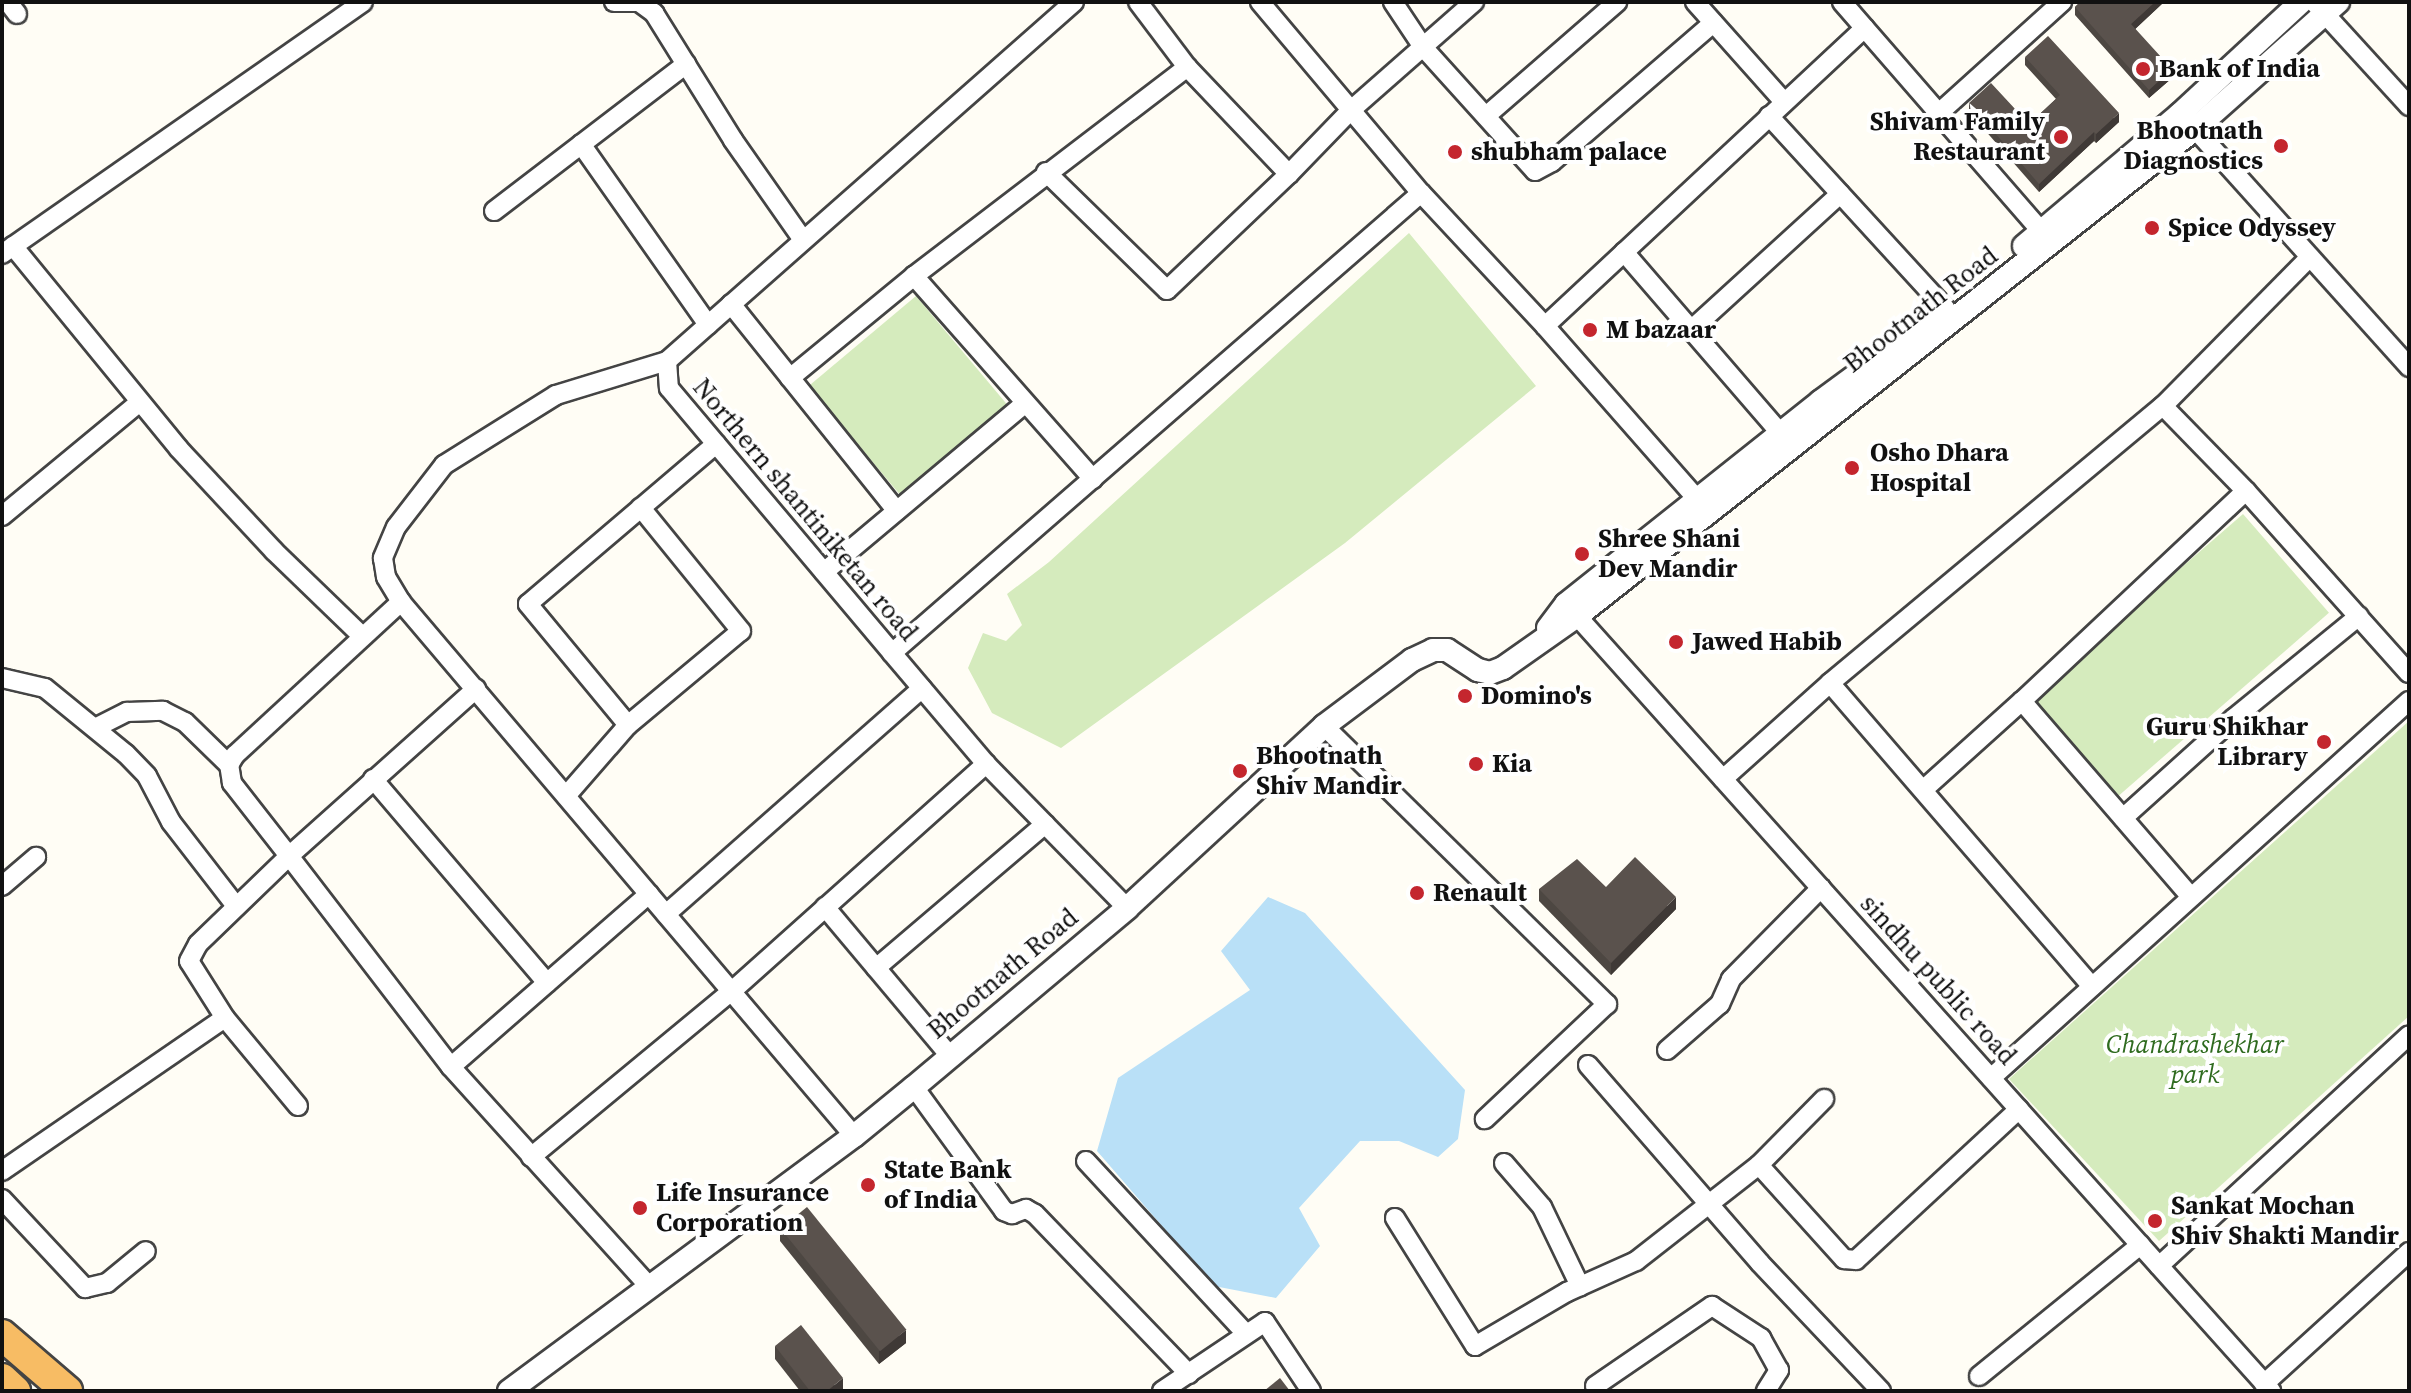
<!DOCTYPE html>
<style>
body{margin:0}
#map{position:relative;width:2411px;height:1393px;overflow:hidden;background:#fffdf5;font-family:"Source Serif 4",serif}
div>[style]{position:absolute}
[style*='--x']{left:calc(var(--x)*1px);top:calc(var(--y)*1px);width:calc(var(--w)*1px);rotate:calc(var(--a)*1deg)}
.green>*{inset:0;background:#d5ebbd;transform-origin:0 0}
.water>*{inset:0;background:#b9e0f7}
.roads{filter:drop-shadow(2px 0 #444) drop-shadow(-2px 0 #444) drop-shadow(0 2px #444) drop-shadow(0 -2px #444)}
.minor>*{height:18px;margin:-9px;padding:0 9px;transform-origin:9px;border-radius:9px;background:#fff}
.tertiary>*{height:22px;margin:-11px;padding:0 11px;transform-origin:11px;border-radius:11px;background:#fff}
.trunk>*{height:30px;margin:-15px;padding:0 15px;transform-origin:15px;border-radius:15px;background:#f7bc64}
.wall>*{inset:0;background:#4d4742}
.shaded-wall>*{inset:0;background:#3f3936}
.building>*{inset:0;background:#5a524d;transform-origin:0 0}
.dots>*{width:22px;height:22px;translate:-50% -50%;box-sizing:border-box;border:4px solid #fff;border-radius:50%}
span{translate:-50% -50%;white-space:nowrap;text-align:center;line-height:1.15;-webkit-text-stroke:8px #fff;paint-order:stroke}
.poi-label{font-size:26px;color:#111;font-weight:700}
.left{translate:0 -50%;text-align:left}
.right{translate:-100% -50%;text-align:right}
.street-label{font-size:26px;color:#111}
.park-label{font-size:26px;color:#2f6b1f;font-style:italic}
.frame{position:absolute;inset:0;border:4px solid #111;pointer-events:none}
</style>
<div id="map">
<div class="green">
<div style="clip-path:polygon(1409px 233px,1536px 386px,1345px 543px,1061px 748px,992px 713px,968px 668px,983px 633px,1006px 641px,1022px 625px,1007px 594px,1049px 562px)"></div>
<div style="left:916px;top:296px;width:143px;height:140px;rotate:50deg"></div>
<div style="left:2243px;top:514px;width:131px;height:279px;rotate:49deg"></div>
<div style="clip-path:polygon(2409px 721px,2409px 1016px,2159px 1241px,2009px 1079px)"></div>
</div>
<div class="water">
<div style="clip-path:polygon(1268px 897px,1305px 913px,1465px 1090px,1458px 1139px,1438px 1157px,1399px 1141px,1360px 1141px,1299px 1208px,1320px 1246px,1276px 1298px,1214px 1286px,1097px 1151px,1118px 1078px,1250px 990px,1221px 951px)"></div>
</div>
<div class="roads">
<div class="minor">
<div style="--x:8;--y:2;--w:15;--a:53"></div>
<div style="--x:614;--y:2;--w:25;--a:0"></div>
<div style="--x:639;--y:2;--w:19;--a:36"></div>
<div style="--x:654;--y:13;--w:150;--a:58.1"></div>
<div style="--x:733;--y:140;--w:122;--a:55"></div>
<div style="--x:1074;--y:2;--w:543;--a:138.59"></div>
<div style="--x:667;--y:361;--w:27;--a:86"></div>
<div style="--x:669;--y:388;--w:346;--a:49.9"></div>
<div style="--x:892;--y:653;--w:145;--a:49.7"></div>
<div style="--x:986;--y:764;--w:202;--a:45.6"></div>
<div style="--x:1138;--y:2;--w:81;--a:53"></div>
<div style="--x:1260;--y:2;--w:250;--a:49.9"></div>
<div style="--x:1421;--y:193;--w:182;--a:47"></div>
<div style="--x:1545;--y:326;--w:230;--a:48.7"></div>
<div style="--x:1697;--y:499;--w:12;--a:70"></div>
<div style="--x:1393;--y:2;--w:54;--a:56.3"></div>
<div style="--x:1423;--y:47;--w:167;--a:47.9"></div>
<div style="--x:1535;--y:171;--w:19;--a:-28"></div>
<div style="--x:1552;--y:162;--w:213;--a:-40.8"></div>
<div style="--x:1695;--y:2;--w:134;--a:48.3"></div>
<div style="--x:1842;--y:2;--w:317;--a:49"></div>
<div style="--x:2314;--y:2;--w:141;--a:47.6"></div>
<div style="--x:1939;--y:113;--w:166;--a:-42.1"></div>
<div style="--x:1486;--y:116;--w:174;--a:-41"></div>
<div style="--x:1769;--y:116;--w:262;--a:47.5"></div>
<div style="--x:2186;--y:119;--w:334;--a:48"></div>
<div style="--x:581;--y:144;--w:221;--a:54.9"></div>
<div style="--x:1046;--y:172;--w:169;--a:44.3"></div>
<div style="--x:1167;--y:290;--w:168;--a:-43.6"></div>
<div style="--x:494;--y:211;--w:242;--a:-37.4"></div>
<div style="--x:13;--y:246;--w:262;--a:50.7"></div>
<div style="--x:179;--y:449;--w:139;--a:47"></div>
<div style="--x:274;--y:551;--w:122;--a:44"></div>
<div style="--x:1624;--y:252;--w:239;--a:49.2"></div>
<div style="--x:2;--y:254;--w:440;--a:-34.9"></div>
<div style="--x:731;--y:304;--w:265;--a:51.3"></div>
<div style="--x:1545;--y:326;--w:437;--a:-43"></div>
<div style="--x:1691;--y:330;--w:202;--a:-42.4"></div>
<div style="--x:667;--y:361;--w:116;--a:163"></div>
<div style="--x:556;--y:395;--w:132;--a:148"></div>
<div style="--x:444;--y:465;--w:78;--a:127.7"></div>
<div style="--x:396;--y:527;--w:34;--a:113"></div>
<div style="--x:383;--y:558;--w:19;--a:81"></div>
<div style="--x:386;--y:577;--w:29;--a:59"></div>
<div style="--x:401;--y:602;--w:700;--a:49.69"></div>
<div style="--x:790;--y:378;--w:161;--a:-39.4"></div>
<div style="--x:2163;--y:406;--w:119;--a:45.7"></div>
<div style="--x:1093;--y:479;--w:271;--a:-131.4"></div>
<div style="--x:914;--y:276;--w:344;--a:-37.4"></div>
<div style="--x:1187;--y:67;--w:148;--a:46.4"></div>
<div style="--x:1289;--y:174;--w:89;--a:-45.9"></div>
<div style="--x:1351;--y:110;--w:164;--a:-41.3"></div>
<div style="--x:2;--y:516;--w:179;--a:-39.6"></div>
<div style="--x:824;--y:572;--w:261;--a:-40"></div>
<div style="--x:1568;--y:606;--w:1054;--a:48.15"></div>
<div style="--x:892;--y:653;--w:701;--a:-41.01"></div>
<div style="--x:2;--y:678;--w:44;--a:13.1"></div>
<div style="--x:45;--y:688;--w:104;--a:39.2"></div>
<div style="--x:126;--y:754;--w:30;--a:46"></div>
<div style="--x:147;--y:776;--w:52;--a:62.4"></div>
<div style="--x:171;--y:822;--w:106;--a:52.3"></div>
<div style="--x:1830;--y:683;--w:401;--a:49.2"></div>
<div style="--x:628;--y:725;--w:147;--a:-39.8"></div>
<div style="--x:741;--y:631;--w:159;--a:-129.1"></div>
<div style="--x:1324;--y:726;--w:397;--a:44.5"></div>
<div style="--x:1607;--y:1004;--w:168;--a:136.7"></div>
<div style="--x:95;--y:728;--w:36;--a:-27"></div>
<div style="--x:127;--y:712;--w:36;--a:-2"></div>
<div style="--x:163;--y:711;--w:25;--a:27"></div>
<div style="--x:185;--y:722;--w:62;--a:44.3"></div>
<div style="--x:373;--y:779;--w:268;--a:49.5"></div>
<div style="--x:1723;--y:779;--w:144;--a:-41.9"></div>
<div style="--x:1830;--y:683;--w:433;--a:-39.8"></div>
<div style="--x:2163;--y:406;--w:209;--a:-45.4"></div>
<div style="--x:1923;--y:790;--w:133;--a:-42"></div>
<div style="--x:566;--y:796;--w:94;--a:-48.9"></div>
<div style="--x:628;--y:725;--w:157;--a:-129.6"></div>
<div style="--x:528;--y:604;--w:247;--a:-40.4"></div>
<div style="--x:2123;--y:818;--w:149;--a:-42"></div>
<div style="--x:2234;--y:718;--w:161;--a:-39.2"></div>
<div style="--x:2;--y:886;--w:45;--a:-40.5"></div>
<div style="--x:649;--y:894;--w:263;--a:138.9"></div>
<div style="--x:451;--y:1067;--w:297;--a:47.9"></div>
<div style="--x:2191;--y:897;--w:259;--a:-130.8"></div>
<div style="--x:2022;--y:701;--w:307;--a:-43.2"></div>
<div style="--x:2246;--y:491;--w:244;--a:48.2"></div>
<div style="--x:825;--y:907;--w:194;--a:50"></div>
<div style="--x:666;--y:914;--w:341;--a:-41.4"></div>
<div style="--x:876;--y:968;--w:222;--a:-40.4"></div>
<div style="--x:1667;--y:1050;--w:70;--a:-41"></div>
<div style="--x:1720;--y:1004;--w:27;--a:-66"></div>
<div style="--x:1731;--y:979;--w:128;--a:-45.3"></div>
<div style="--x:1588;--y:1065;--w:262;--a:49"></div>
<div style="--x:1760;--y:1263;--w:176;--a:46.6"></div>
<div style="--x:451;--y:1067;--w:266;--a:-127.5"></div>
<div style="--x:289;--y:856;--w:251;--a:-41.8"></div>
<div style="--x:1991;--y:1078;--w:563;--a:-42.05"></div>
<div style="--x:914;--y:1087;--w:153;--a:54"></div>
<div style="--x:1004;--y:1211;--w:9;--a:21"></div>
<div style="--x:1012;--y:1214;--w:15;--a:-20"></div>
<div style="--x:1026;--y:1209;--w:10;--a:29"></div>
<div style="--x:1035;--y:1214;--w:222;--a:46.1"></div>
<div style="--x:298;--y:1106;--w:114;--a:-129.7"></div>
<div style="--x:225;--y:1018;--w:67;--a:-122.3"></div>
<div style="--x:189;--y:961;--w:19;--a:-62"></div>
<div style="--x:198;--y:944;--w:127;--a:-44"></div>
<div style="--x:289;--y:856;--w:93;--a:-128"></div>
<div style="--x:232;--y:783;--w:18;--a:-99"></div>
<div style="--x:229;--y:765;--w:12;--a:-59"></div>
<div style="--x:235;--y:755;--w:226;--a:-42.7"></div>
<div style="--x:531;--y:1157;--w:261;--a:-39.6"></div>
<div style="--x:732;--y:991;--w:341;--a:-41.8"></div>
<div style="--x:1086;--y:1161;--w:234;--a:47.2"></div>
<div style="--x:1504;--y:1163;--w:58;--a:49.2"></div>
<div style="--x:1542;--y:1207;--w:88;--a:64.3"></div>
<div style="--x:1759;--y:1165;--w:127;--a:47.9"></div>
<div style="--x:1844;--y:1259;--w:12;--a:5"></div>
<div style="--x:1856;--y:1260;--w:222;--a:-42.8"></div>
<div style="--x:2;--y:1171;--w:270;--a:-34.5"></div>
<div style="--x:2;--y:1199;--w:122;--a:47"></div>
<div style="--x:85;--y:1288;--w:23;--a:-13"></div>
<div style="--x:107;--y:1283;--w:50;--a:-39.4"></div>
<div style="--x:1395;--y:1218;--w:151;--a:58"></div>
<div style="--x:1475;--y:1346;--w:107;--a:-30.4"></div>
<div style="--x:1567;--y:1292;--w:76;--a:-24.2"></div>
<div style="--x:1636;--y:1261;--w:156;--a:-38"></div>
<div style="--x:1759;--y:1165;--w:93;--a:-45.4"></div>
<div style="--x:2159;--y:1266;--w:340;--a:-42.7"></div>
<div style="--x:1979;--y:1376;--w:208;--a:-39.1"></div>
<div style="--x:2264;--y:1384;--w:196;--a:-42.3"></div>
<div style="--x:1595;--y:1386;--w:142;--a:-34.4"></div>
<div style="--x:1712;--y:1306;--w:59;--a:33.1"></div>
<div style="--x:1761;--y:1338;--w:37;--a:61"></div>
<div style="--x:1779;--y:1370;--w:25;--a:122"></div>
<div style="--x:1162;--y:1391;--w:124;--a:-33.8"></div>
<div style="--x:1265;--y:1322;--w:83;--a:56.3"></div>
</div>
<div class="tertiary">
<div style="--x:2024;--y:246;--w:204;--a:-40.2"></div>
<div style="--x:2180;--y:114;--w:165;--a:-42.8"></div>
<div style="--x:1548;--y:628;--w:30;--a:-53"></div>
<div style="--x:1566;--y:604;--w:326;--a:-38.5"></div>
<div style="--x:1821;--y:401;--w:145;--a:-36.3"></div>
<div style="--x:509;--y:1391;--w:429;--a:-36.5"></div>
<div style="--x:854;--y:1136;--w:77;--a:-39.2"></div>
<div style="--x:914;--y:1087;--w:278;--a:-40"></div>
<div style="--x:1127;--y:908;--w:268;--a:-42.7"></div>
<div style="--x:1324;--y:726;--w:110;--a:-36.9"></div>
<div style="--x:1412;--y:660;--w:23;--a:-25"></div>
<div style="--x:1433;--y:650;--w:14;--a:0"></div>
<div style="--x:1447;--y:650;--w:37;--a:33"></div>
<div style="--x:1478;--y:670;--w:12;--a:14"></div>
<div style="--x:1490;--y:673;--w:14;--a:-21"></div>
<div style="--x:1503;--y:668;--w:90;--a:-35.1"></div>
<div style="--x:1577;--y:616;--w:788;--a:-38.25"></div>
<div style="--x:2196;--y:128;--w:190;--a:-41.6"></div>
</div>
<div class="trunk">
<div style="--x:2;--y:1335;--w:86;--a:40.7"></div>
<div style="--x:2;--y:1379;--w:18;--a:43"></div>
</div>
</div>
<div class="wall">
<div style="clip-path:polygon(2080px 2px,2164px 2px,2135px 29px,2172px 78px,2149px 98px,2075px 15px,2075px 7px)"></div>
<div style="clip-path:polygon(2025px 57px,2119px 122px,2096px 143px,2094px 141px,2039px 192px,1969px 112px,1969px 103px,2029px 124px,2056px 99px,2025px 65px)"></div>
<div style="clip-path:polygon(1606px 887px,1676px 909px,1611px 975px,1539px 901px,1539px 889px)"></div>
<div style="clip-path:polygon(780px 1228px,906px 1343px,879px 1364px,780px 1241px)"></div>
<div style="clip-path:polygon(775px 1346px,843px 1391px,800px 1391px,775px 1359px)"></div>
</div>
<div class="shaded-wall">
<div style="clip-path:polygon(2155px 2px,2164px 2px,2131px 33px,2131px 24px)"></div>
<div style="clip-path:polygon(2172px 69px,2172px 78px,2149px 98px,2149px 90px)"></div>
<div style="clip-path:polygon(2119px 113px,2119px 122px,2096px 143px,2096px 134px)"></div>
<div style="clip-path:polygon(2094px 132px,2094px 141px,2039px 192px,2039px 184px)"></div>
<div style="clip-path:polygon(1676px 897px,1676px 909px,1611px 975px,1611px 963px)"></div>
<div style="clip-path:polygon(906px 1330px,906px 1343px,879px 1364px,879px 1351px)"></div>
<div style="clip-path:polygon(843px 1378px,843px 1391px,827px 1391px)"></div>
</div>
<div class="building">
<div style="clip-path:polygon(2080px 2px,2155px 2px,2131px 24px,2172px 69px,2149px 90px,2075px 7px)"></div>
<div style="clip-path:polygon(2048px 36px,2119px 113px,2096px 134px,2094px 132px,2039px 184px,1969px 103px,1991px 83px,2029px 124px,2060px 95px,2025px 57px)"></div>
<div style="clip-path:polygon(1635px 857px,1676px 897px,1611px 963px,1539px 889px,1577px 859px,1606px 887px)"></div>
<div style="left:807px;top:1207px;width:158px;height:34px;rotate:51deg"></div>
<div style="clip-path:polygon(801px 1325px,843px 1378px,827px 1391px,810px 1391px,775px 1346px)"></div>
<div style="clip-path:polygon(1280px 1378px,1290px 1391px,1264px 1391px)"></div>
</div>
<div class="dots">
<div style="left:2143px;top:69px;background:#c4262e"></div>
<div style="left:2061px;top:137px;background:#c4262e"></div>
<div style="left:2281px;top:146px;background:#c4262e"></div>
<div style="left:1455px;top:152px;background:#c4262e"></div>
<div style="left:2152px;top:228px;background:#c4262e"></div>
<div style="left:1590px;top:330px;background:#c4262e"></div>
<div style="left:1852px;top:468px;background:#c4262e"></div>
<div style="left:1582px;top:554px;background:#c4262e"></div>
<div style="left:1676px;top:642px;background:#c4262e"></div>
<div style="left:1465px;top:696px;background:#c4262e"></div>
<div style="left:2324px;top:742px;background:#c4262e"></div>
<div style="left:1476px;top:764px;background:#c4262e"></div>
<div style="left:1240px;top:771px;background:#c4262e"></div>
<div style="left:1417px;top:893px;background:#c4262e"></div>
<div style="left:868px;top:1185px;background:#c4262e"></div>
<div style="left:640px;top:1208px;background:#c4262e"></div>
<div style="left:2155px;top:1221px;background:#c4262e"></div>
</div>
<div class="poi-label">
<span class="left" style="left:2159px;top:69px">Bank of India</span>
<span class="right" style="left:2045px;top:137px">Shivam Family<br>Restaurant</span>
<span class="right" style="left:2263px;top:146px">Bhootnath<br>Diagnostics</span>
<span class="left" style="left:1471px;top:152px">shubham palace</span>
<span class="left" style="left:2168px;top:228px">Spice Odyssey</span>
<span class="left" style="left:1606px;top:330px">M bazaar</span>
<span class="left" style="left:1870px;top:468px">Osho Dhara<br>Hospital</span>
<span class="left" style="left:1598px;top:554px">Shree Shani<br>Dev Mandir</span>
<span class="left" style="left:1692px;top:642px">Jawed Habib</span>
<span class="left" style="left:1481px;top:696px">Domino's</span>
<span class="right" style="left:2308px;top:742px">Guru Shikhar<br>Library</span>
<span class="left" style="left:1256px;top:771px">Bhootnath<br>Shiv Mandir</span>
<span class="left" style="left:1492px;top:764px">Kia</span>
<span class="left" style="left:1433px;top:893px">Renault</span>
<span class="left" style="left:884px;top:1185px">State Bank<br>of India</span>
<span class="left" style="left:656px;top:1208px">Life Insurance<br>Corporation</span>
<span class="left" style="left:2171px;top:1221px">Sankat Mochan<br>Shiv Shakti Mandir</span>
</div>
<div class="street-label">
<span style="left:1921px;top:310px;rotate:-38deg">Bhootnath Road</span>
<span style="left:805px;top:510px;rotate:50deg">Northern shantiniketan road</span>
<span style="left:1003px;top:974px;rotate:-40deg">Bhootnath Road</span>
<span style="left:1938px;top:980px;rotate:48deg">sindhu public road</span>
</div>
<div class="park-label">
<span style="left:2195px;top:1060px">Chandrashekhar<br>park</span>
</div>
<div class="frame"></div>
</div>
